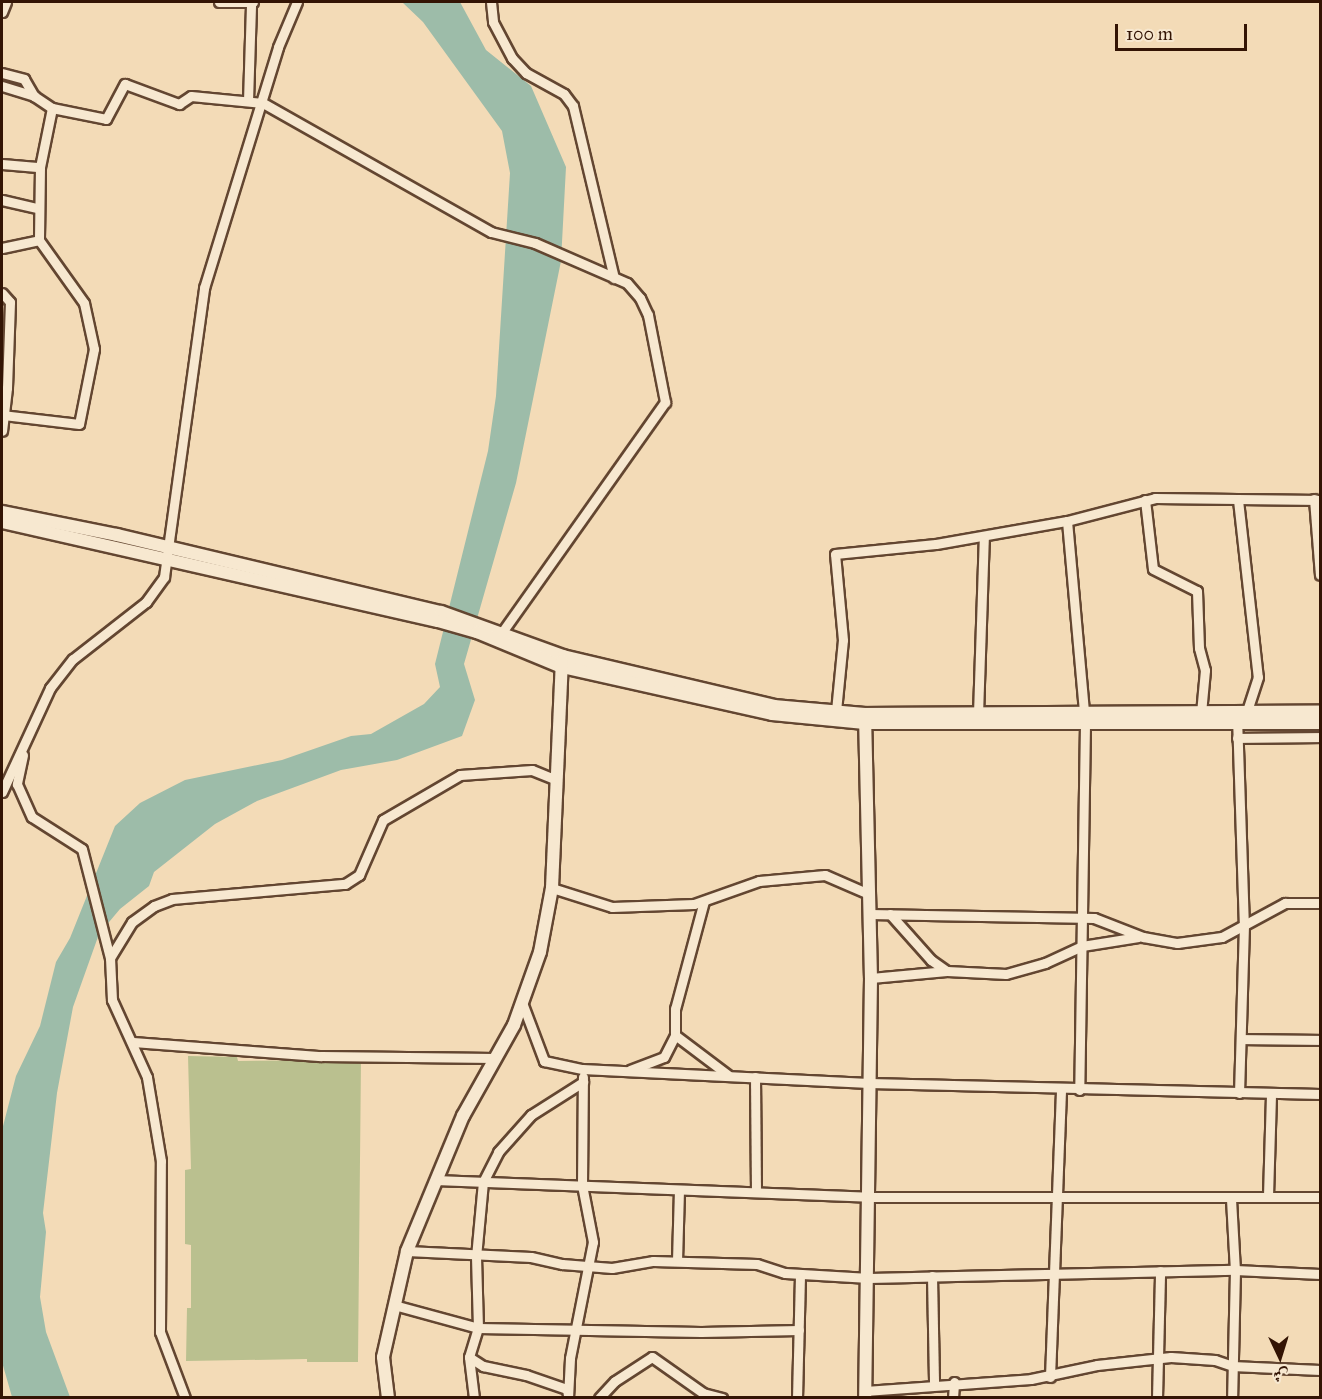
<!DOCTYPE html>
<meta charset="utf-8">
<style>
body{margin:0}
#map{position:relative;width:1322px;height:1399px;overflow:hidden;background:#f3dbb7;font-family:"IM FELL Great Primer",Amiri,serif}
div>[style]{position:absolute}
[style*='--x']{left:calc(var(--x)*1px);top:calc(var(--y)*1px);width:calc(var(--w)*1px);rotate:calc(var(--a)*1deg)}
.green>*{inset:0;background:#bac08f}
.water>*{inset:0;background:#9dbca9}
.roads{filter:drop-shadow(2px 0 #634631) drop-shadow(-2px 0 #634631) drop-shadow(0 2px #634631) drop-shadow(0 -2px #634631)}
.street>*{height:9px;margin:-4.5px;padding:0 4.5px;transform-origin:4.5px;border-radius:4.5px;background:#f7e8d0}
.secondary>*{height:12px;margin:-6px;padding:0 6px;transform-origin:6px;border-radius:6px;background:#f7e8d0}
span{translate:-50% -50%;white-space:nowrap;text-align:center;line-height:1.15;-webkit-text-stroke:4.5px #f7e8d0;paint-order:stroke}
.frame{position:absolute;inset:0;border:3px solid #331404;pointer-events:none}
.north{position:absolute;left:1250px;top:1327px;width:60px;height:60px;-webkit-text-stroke:4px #f7e8d0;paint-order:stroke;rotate:176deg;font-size:16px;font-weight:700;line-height:24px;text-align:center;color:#331404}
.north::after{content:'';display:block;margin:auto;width:21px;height:27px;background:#331404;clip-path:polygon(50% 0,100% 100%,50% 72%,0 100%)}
.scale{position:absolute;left:1115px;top:24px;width:132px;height:27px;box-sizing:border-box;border:3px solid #331404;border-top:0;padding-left:8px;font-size:18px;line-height:21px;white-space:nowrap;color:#331404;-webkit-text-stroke:4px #f7e8d0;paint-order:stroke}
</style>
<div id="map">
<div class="green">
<div style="clip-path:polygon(188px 1056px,237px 1057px,238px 1061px,361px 1060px,358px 1362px,307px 1362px,307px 1359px,186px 1361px,187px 1308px,191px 1308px,191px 1245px,185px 1244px,185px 1170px,191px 1169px)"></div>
</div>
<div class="water">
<div style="clip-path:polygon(402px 2px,460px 2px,486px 50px,531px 86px,566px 167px,561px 261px,516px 483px,464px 664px,475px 700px,462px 736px,397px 760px,341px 770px,257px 801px,215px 824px,154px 872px,149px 886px,120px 909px,99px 934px,73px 1007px,57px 1093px,43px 1213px,46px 1232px,40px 1297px,46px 1332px,70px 1397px,12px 1397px,2px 1362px,2px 1130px,16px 1076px,40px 1026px,56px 962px,70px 938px,115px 826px,140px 803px,185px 780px,282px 760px,351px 736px,371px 734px,424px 704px,440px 687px,435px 664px,488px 451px,496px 396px,510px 173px,502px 131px,423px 22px)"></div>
</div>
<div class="roads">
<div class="street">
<div style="--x:219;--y:2;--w:34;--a:0"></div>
<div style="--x:491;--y:2;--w:20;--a:84"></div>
<div style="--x:493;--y:22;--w:41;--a:62.2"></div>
<div style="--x:512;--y:58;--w:21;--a:47"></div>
<div style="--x:526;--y:73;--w:43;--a:28.9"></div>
<div style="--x:564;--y:94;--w:15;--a:53"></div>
<div style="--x:573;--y:106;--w:177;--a:76.6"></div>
<div style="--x:2;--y:12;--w:11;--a:-68"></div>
<div style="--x:2;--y:73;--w:23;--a:15"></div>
<div style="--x:24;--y:79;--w:20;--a:60"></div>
<div style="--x:2;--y:86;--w:34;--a:17"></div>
<div style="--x:34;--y:96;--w:22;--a:34"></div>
<div style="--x:52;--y:108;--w:60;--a:101.5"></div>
<div style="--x:40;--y:167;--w:73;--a:90.8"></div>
<div style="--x:39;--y:240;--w:77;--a:54.5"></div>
<div style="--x:84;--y:303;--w:47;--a:77.7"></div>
<div style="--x:94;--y:349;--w:76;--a:101.3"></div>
<div style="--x:79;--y:424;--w:78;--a:-173.3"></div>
<div style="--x:248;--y:101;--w:97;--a:-88.2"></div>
<div style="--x:52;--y:108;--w:55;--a:11.5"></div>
<div style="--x:106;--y:119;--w:40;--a:-62"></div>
<div style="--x:125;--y:84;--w:58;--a:20.3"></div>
<div style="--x:179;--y:104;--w:14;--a:-34"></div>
<div style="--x:191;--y:96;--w:72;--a:5.6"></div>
<div style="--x:263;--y:103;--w:262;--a:29.5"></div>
<div style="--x:491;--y:232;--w:45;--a:14"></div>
<div style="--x:535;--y:243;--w:100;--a:23.5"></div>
<div style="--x:627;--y:283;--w:20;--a:49"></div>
<div style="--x:640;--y:298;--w:19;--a:65"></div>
<div style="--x:648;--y:315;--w:89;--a:78.9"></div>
<div style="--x:665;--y:402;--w:281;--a:125.3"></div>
<div style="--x:2;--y:164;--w:38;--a:5"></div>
<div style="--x:2;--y:200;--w:36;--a:13"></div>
<div style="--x:2;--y:248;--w:38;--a:-12"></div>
<div style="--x:2;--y:293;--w:12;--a:48"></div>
<div style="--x:10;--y:302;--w:86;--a:92"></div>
<div style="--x:7;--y:388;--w:43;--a:96.6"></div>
<div style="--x:1314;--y:499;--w:76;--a:85.5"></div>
<div style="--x:1145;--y:500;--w:69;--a:83.4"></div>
<div style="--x:1153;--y:569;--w:49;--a:26.6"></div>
<div style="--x:1197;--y:591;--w:57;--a:88"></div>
<div style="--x:1199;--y:648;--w:23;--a:75"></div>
<div style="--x:1205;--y:670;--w:43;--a:95.3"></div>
<div style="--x:1238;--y:500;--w:178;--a:83.6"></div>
<div style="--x:1258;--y:677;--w:38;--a:108"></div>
<div style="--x:1067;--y:521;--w:204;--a:84.9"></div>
<div style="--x:1085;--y:724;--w:366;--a:90.9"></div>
<div style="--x:836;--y:711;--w:71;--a:-84.4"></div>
<div style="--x:843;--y:640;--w:86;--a:-95.3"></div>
<div style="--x:835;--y:554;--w:101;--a:-5.7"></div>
<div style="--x:936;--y:544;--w:133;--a:-10"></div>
<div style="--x:1067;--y:521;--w:91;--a:-14.6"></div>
<div style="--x:1155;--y:498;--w:165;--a:0.7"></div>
<div style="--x:978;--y:714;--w:178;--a:-88.1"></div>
<div style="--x:1237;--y:717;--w:208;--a:88.1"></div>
<div style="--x:1244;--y:925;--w:168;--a:91.7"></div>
<div style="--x:1237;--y:738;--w:83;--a:-0.7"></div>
<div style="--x:23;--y:755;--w:30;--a:102"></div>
<div style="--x:17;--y:784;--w:36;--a:66"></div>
<div style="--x:32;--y:817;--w:59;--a:32.6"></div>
<div style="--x:82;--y:849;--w:113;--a:75.6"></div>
<div style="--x:2;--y:792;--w:115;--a:-65.2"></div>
<div style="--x:50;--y:688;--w:37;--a:-52"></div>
<div style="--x:73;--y:659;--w:93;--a:-38"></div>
<div style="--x:146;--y:602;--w:31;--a:-54"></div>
<div style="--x:164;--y:577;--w:292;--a:-82.1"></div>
<div style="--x:204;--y:288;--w:252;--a:-72.9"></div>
<div style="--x:278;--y:47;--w:49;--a:-67.1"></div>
<div style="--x:552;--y:888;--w:63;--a:17.6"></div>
<div style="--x:612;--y:907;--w:82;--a:-2.1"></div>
<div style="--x:694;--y:904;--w:69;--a:-19.5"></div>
<div style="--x:759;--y:881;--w:66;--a:-5.2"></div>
<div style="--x:825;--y:875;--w:48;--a:23.4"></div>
<div style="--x:704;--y:901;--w:112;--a:105"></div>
<div style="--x:675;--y:1009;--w:26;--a:90"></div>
<div style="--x:675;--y:1035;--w:66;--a:37"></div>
<div style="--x:869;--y:914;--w:225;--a:1"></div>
<div style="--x:1094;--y:918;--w:53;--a:21.2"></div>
<div style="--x:1143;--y:937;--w:35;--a:10"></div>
<div style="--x:1177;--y:943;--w:45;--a:-7.6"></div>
<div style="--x:1222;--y:937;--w:72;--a:-28.4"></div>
<div style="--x:1285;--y:903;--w:35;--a:0"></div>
<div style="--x:890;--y:914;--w:62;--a:48.3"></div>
<div style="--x:931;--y:960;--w:19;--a:35"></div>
<div style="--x:871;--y:978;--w:76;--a:-5.3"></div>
<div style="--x:947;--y:971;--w:59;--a:2.9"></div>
<div style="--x:1006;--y:974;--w:41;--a:-15.8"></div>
<div style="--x:1045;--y:963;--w:41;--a:-24.7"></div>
<div style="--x:1082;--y:946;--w:57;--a:-9.1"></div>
<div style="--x:523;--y:1005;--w:60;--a:69.4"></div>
<div style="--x:544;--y:1061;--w:39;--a:12"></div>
<div style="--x:582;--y:1069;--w:287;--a:2.8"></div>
<div style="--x:869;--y:1083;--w:451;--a:1.4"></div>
<div style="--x:1241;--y:1039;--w:79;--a:0.7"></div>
<div style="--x:133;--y:1042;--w:189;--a:4.3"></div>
<div style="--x:321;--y:1056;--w:173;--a:0.7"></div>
<div style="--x:630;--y:1070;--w:36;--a:-21"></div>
<div style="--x:664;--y:1057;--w:25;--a:-63"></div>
<div style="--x:755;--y:1077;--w:115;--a:89.5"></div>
<div style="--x:435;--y:1180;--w:434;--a:2.2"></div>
<div style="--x:869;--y:1197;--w:451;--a:0"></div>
<div style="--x:1268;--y:1196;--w:103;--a:-88.3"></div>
<div style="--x:1231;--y:1199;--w:71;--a:86.8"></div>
<div style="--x:1235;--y:1270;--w:128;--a:91.3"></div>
<div style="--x:407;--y:1251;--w:124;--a:2.8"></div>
<div style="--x:531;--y:1257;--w:32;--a:13"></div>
<div style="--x:562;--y:1264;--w:50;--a:4.6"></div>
<div style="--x:612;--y:1268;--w:42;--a:-9.7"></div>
<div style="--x:653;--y:1261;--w:104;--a:1.7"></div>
<div style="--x:757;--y:1264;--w:29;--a:18"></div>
<div style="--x:785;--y:1273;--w:84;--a:3.4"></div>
<div style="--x:869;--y:1278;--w:366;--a:-1.3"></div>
<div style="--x:1235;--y:1270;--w:85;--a:2.7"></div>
<div style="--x:677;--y:1261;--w:71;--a:-88.4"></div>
<div style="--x:932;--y:1276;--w:108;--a:88.9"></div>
<div style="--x:394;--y:1305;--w:87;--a:15.3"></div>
<div style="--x:478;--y:1328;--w:223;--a:1"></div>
<div style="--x:701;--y:1332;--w:98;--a:-1.2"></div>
<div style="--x:469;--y:1357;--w:17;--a:33"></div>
<div style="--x:483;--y:1366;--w:44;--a:11.8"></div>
<div style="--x:526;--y:1375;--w:43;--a:18.9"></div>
<div style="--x:567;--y:1389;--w:6;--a:81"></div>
<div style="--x:1050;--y:1377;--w:288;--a:-87.8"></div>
<div style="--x:865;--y:1391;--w:166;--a:-4.1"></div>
<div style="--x:1031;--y:1379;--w:67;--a:-12"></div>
<div style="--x:1097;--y:1365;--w:74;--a:-6.2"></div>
<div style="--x:1171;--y:1357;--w:44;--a:3.9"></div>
<div style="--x:1215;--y:1360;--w:18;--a:19"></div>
<div style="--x:1232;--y:1366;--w:88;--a:2.6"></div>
<div style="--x:185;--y:1398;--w:71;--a:-110.7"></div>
<div style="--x:160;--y:1332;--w:171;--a:-89.7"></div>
<div style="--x:161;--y:1161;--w:85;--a:-99.5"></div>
<div style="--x:147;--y:1077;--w:85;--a:-114.4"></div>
<div style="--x:112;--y:1000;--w:42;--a:-92.7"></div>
<div style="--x:110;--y:958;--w:42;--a:-58.6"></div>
<div style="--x:132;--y:922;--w:27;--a:-36"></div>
<div style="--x:154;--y:906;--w:19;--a:-21"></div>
<div style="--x:172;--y:899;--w:174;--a:-5"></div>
<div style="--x:345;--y:884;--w:17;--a:-33"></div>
<div style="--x:359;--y:875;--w:60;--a:-66.4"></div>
<div style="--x:383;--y:820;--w:89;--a:-30.3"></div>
<div style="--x:460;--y:775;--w:72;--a:-4"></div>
<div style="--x:532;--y:770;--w:27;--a:22"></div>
<div style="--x:474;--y:1398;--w:41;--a:-97"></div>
<div style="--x:469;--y:1357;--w:30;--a:-73"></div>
<div style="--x:478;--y:1328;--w:71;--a:-91.6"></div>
<div style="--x:476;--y:1257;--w:75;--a:-84.7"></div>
<div style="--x:483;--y:1182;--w:34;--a:-63"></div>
<div style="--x:498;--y:1152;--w:50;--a:-48.3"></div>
<div style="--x:531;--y:1115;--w:62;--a:-32.4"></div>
<div style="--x:568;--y:1398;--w:40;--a:-87.1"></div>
<div style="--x:570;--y:1358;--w:118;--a:-78.8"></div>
<div style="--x:593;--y:1242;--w:58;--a:-100.9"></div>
<div style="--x:582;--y:1185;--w:108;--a:-89.5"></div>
<div style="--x:599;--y:1398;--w:23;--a:-47"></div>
<div style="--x:615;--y:1381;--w:44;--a:-33"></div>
<div style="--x:652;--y:1357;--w:62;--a:35.2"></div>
<div style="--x:703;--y:1393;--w:20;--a:15"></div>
<div style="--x:797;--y:1398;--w:124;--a:-88.6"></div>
<div style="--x:953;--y:1398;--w:16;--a:-86"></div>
<div style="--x:1157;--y:1398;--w:127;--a:-88.6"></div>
</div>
<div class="secondary">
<div style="--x:2;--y:512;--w:117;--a:11.3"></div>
<div style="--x:117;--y:535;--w:333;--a:13.4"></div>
<div style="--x:441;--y:612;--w:130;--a:19.8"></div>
<div style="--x:563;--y:656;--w:217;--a:13.3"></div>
<div style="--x:774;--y:706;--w:91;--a:5"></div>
<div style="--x:865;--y:714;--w:455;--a:-0.3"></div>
<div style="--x:2;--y:522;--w:447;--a:12.8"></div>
<div style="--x:438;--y:621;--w:41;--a:15.8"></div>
<div style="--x:477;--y:632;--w:92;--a:22.4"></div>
<div style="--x:562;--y:667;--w:215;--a:12.6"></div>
<div style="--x:772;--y:714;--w:93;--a:5.5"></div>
<div style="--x:865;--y:723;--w:455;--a:0"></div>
<div style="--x:865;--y:715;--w:263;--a:88.7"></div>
<div style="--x:871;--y:978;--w:420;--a:90.8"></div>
<div style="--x:388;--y:1398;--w:41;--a:-97"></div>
<div style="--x:383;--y:1357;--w:109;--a:-77.2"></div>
<div style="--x:407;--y:1251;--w:146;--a:-67.5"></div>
<div style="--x:463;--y:1116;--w:104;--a:-60.7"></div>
<div style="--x:514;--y:1025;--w:77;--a:-70.4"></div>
<div style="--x:540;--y:952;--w:65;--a:-79.4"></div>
<div style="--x:552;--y:888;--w:227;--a:-87.5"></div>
</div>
</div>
<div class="frame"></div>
<div class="north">ش</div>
<div class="scale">100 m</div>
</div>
